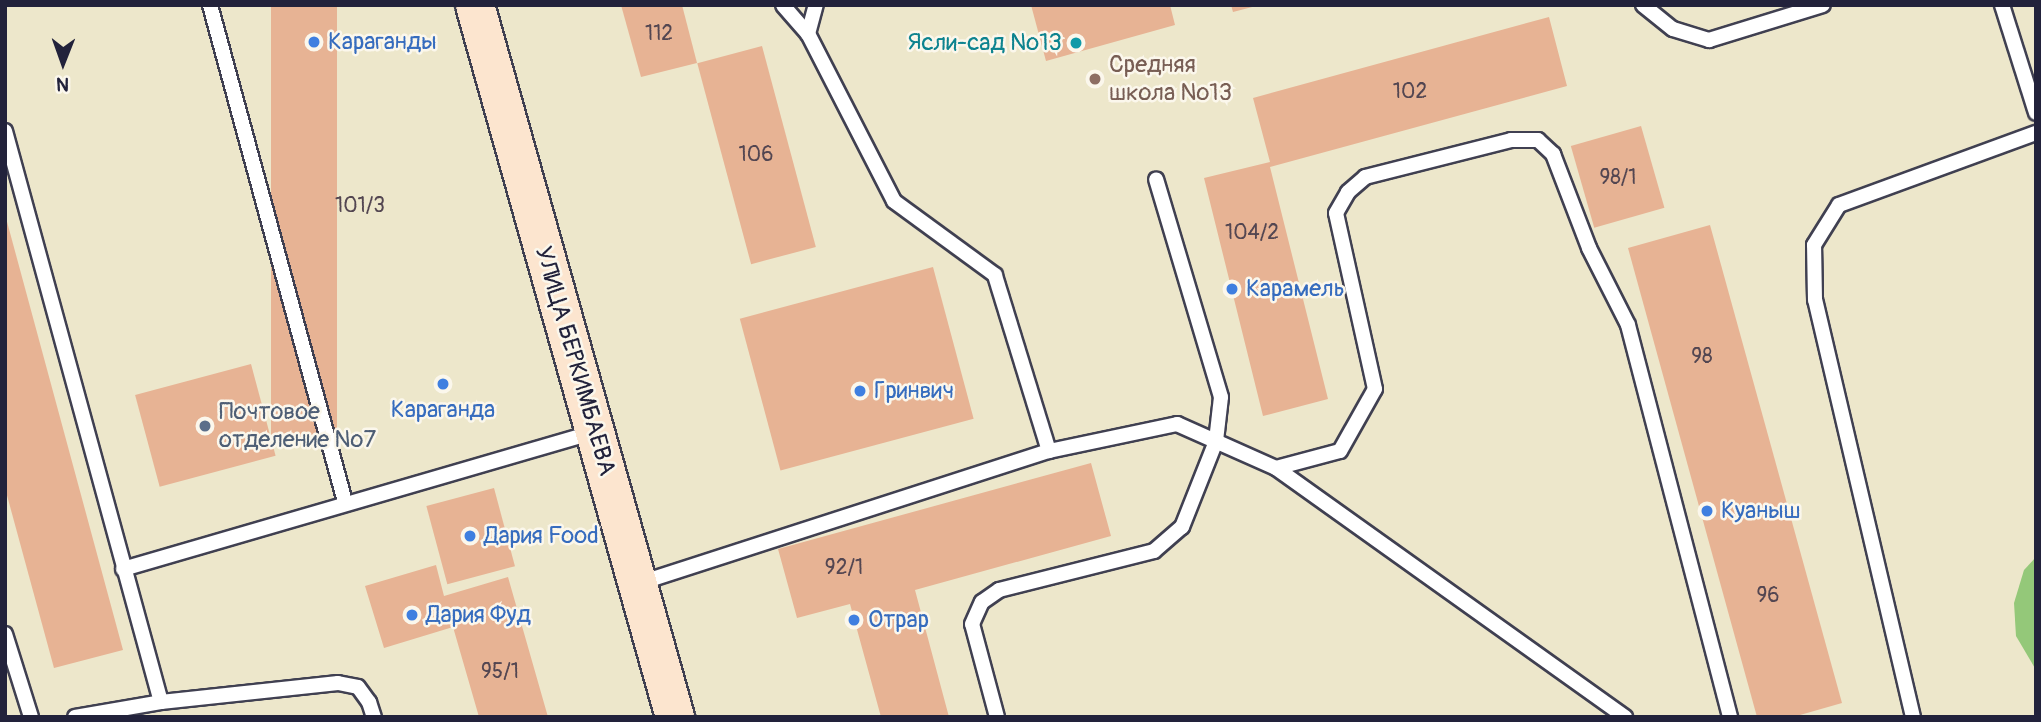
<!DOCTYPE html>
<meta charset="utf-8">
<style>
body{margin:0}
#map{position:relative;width:2041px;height:722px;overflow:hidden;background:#ede7cb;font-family:Pangolin,sans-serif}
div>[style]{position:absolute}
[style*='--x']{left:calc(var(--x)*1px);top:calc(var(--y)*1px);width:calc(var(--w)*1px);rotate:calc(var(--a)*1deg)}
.green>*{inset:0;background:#94c879}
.building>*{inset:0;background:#e7b394;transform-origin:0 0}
.roads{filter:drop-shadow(2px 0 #404051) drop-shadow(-2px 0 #404051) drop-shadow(0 2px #404051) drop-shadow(0 -2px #404051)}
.lane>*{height:14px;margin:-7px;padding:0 7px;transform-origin:7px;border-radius:7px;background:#fff}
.secondary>*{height:38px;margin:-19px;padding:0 19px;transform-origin:19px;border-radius:19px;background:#fce5cf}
.dots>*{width:19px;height:19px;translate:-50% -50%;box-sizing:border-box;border:4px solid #fbf7ec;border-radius:50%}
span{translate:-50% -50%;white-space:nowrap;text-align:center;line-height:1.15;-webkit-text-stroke:5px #fbf7ec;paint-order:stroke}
.number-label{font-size:21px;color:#534651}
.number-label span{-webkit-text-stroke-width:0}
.shop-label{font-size:24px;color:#366cbe}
.left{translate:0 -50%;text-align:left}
.culture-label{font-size:24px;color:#0d838f}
.right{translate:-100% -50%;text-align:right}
.education-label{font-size:24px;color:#785e54}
.street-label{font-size:24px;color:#22223b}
.service-label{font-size:24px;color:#4e5e75}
.frame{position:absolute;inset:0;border:7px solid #22223b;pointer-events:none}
.north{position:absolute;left:28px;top:28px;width:70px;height:70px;-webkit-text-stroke:5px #fbf7ec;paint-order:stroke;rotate:181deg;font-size:19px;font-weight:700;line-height:28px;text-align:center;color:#22223b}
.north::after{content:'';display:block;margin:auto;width:24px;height:32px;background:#22223b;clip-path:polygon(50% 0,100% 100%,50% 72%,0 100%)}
</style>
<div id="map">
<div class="green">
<div style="clip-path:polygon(2036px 557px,2036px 670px,2016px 636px,2014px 603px,2024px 570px)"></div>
</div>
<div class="building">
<div style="left:271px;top:5px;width:66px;height:437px"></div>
<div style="clip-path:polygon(621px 5px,682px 5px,697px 63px,641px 77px)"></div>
<div style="clip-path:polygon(1031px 5px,1170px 5px,1175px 25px,1046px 61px)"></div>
<div style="clip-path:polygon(1231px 5px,1256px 5px,1256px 6px,1233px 12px)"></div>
<div style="clip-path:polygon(1549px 17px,1567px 86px,1270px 167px,1328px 399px,1263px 416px,1204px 178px,1270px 162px,1253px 98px)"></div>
<div style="left:762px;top:46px;width:208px;height:67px;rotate:75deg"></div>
<div style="left:1641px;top:126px;width:85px;height:73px;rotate:74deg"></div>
<div style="clip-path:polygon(6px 218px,123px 650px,54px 668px,5px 488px)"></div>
<div style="clip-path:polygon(1710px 225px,1842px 703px,1793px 717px,1757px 717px,1628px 248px)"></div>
<div style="left:933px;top:267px;width:157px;height:200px;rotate:75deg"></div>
<div style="left:251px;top:364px;width:95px;height:120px;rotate:75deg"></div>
<div style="clip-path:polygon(1091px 463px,1111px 536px,915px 590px,949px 717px,881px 717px,850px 604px,797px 618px,778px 549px)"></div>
<div style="left:494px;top:488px;width:81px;height:70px;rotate:75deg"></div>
<div style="clip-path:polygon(436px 565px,444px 596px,508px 577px,548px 717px,479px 717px,453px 627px,384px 648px,365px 586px)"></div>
</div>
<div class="roads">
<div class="lane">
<div style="--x:210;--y:5;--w:515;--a:74.8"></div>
<div style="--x:1643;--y:5;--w:38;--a:39"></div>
<div style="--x:1673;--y:29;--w:38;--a:17"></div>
<div style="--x:1709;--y:40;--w:119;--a:-17.1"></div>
<div style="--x:2002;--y:5;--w:113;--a:72.5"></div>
<div style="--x:808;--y:34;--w:30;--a:-75"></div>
<div style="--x:5;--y:131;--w:592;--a:74.72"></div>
<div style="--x:1049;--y:451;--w:131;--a:-11.9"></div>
<div style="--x:1177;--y:424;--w:108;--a:24"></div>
<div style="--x:1276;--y:468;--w:429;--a:35.5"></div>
<div style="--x:1276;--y:468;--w:66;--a:-14.9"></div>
<div style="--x:1340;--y:451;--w:71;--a:-60.6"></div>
<div style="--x:1375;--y:389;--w:180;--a:-102.5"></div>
<div style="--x:1336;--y:213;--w:24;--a:-60"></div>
<div style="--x:1348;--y:192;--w:23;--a:-41"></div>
<div style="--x:1365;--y:177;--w:151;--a:-14.2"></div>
<div style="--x:1511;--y:140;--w:27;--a:0"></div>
<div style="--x:1538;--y:140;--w:21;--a:43"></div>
<div style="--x:1553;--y:154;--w:101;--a:69"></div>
<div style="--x:1589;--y:248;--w:86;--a:63.1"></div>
<div style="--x:1628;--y:325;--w:405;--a:75.4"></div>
<div style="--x:123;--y:569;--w:491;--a:-16.2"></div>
<div style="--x:640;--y:583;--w:430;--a:-17.9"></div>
<div style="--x:1049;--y:451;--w:184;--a:-107.1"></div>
<div style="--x:995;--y:275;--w:125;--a:-143.8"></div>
<div style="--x:894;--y:201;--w:188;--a:-117.2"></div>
<div style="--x:808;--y:34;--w:38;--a:-131"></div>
<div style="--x:5;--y:634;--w:87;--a:72.6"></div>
<div style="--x:75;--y:717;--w:87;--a:-9.9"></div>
<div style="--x:161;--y:702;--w:178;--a:-6.1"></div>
<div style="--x:338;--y:683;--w:20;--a:11"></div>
<div style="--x:358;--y:687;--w:19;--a:54"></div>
<div style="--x:369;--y:702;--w:16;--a:72"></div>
<div style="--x:997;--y:717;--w:96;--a:-105"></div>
<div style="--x:972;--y:624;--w:24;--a:-66"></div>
<div style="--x:982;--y:602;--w:21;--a:-35"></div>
<div style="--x:999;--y:590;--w:160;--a:-14.1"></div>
<div style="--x:1154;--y:551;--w:37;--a:-41"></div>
<div style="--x:1182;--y:527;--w:92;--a:-68.4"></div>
<div style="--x:1216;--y:441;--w:44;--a:-83.5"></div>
<div style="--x:1221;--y:397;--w:227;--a:-106.6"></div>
<div style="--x:1913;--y:717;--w:428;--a:-103.2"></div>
<div style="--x:1815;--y:300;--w:55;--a:-91"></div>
<div style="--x:1814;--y:245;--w:47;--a:-58"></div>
<div style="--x:1839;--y:205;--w:210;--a:-20.1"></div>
</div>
<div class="secondary">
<div style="--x:475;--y:5;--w:740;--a:74.31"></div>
</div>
</div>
<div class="dots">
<div style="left:314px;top:42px;background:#3f7fe0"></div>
<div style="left:1076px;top:43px;background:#0f9aa8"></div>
<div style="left:1095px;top:79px;background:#8d6e63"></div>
<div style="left:1232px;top:289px;background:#3f7fe0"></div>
<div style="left:443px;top:384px;background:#3f7fe0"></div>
<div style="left:860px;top:391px;background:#3f7fe0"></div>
<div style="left:205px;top:426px;background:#5c6f8a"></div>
<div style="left:1707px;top:511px;background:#3f7fe0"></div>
<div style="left:470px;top:536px;background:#3f7fe0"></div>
<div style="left:412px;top:615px;background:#3f7fe0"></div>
<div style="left:854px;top:620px;background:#3f7fe0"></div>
</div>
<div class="number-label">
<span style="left:659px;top:34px">112</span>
<span style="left:1410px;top:92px">102</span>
<span style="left:756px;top:155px">106</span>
<span style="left:1618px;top:178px">98/1</span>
<span style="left:360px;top:206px">101/3</span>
<span style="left:1252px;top:233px">104/2</span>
<span style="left:1702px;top:357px">98</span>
<span style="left:844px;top:568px">92/1</span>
<span style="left:1768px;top:596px">96</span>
<span style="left:500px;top:672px">95/1</span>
</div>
<div class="shop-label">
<span class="left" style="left:328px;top:42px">Караганды</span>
<span class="left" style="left:1246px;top:289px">Карамель</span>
<span class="left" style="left:874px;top:391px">Гринвич</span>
<span style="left:443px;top:410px">Караганда</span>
<span class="left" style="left:1721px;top:511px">Куаныш</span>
<span class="left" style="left:484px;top:536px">Дария Food</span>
<span class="left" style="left:426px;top:615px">Дария Фуд</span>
<span class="left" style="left:868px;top:620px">Отрар</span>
</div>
<div class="culture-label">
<span class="right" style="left:1062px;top:43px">Ясли-сад №13</span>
</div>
<div class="education-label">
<span class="left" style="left:1109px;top:79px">Средняя<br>школа №13</span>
</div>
<div class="street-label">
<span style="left:575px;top:361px;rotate:74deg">УЛИЦА БЕРКИМБАЕВА</span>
</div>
<div class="service-label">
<span class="left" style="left:219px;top:426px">Почтовое<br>отделение №7</span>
</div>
<div class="frame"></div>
<div class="north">N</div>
</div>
